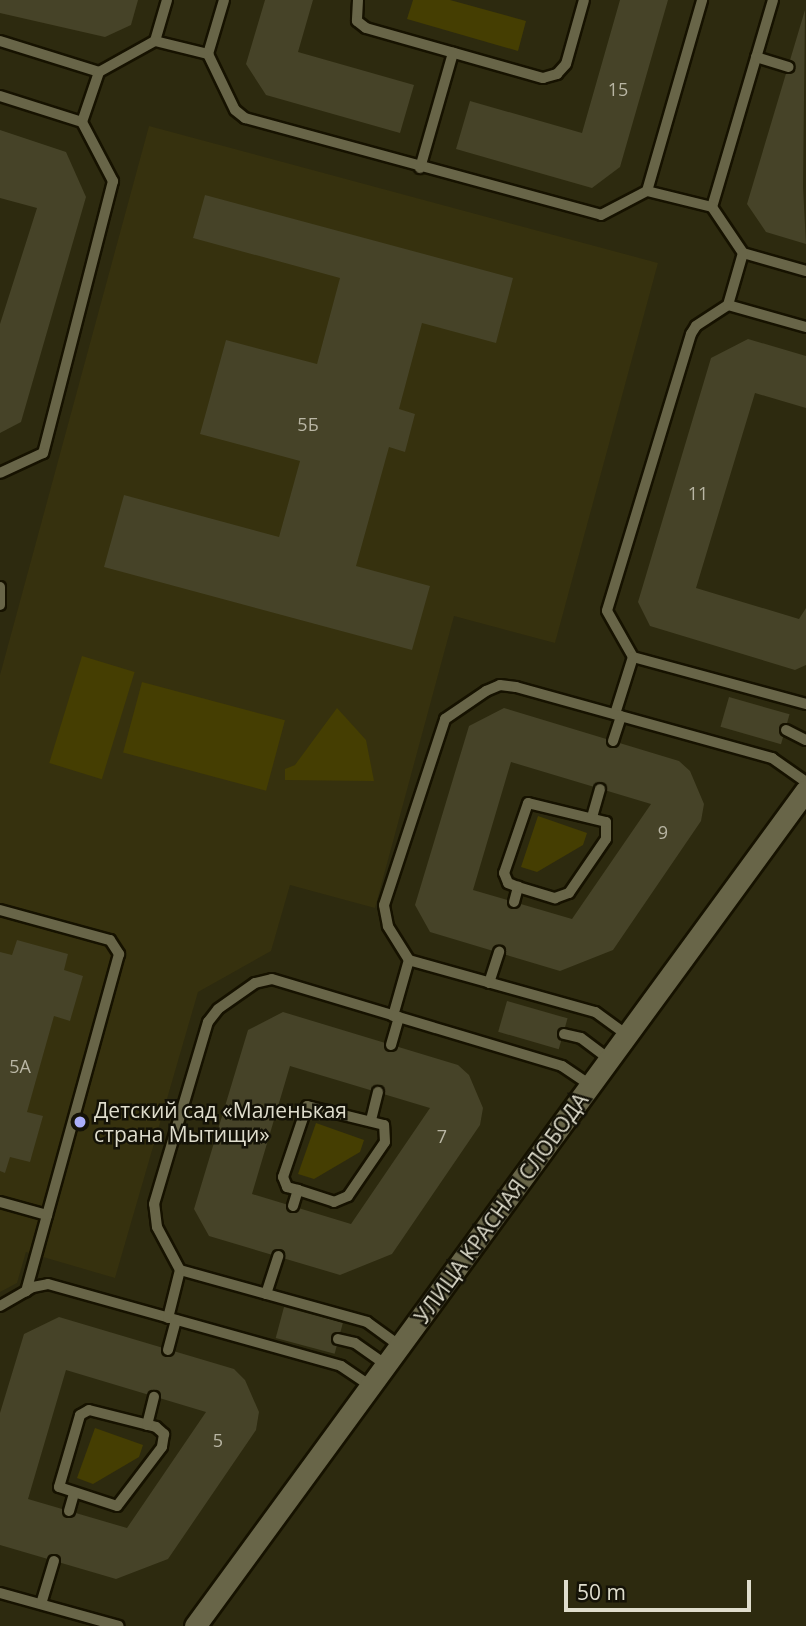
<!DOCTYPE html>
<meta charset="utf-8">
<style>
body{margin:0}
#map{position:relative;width:806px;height:1626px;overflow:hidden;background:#2d2a0f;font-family:"Open Sans",sans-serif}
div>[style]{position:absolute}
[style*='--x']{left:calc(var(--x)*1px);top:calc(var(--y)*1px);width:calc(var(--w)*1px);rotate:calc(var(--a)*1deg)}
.built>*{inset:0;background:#36310e}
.green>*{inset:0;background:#453e02;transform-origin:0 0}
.building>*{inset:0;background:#464328;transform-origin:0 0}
.roads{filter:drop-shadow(2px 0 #161200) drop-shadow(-2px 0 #161200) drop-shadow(0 2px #161200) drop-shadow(0 -2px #161200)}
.lane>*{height:10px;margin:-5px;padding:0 5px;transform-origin:5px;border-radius:5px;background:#686548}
.street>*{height:21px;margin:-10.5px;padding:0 10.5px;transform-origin:10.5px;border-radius:10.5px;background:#686548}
.dots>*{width:19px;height:19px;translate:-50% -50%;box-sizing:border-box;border:4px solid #141207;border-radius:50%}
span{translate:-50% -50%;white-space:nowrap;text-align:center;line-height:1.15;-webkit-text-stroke:5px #141207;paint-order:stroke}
.number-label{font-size:18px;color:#b9b6a4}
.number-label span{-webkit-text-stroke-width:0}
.poi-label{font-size:21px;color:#dfddcd}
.left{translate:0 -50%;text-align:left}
.street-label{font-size:21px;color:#dfddcd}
.scale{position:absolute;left:564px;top:1580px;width:187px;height:32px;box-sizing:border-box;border:4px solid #dfddcd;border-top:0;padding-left:9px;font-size:21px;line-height:24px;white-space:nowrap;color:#dfddcd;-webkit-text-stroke:5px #141207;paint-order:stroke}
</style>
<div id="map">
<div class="built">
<div style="clip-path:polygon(149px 126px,658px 263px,555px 643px,454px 616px,375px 908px,290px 885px,271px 951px,198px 992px,115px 1278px,26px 1252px,17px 1283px,0 1292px,0 675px)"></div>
</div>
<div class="green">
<div style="clip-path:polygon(413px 0,450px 0,526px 21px,518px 51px,407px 19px)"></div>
<div style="left:82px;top:656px;width:55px;height:112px;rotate:17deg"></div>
<div style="left:142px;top:682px;width:148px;height:73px;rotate:15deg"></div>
<div style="clip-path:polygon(337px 708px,366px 740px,374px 781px,285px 780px,285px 769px,295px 765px)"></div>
<div style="clip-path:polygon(538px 816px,587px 833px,583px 845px,537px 872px,521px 867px)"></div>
<div style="clip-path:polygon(316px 1123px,364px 1140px,360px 1152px,314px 1179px,298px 1174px)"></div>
<div style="clip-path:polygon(95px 1428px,143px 1445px,139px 1457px,93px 1484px,77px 1478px)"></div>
</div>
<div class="building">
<div style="clip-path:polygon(0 0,138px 0,131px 25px,105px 37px,0 13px)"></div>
<div style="clip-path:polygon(265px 0,313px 0,298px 52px,414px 85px,400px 133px,266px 95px,246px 64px)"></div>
<div style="clip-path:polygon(620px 0,668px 0,620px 167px,592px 188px,456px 149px,470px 101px,582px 133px)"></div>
<div style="clip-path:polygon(805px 10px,803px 187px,806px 244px,766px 232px,747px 204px)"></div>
<div style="clip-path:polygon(0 130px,66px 152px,86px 197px,21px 422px,0 433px,0 324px,37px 208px,0 198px)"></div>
<div style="clip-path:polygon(205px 195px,513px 278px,496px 343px,422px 323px,399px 409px,415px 414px,405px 452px,389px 447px,356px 566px,430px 586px,412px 650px,104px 567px,124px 495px,279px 537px,300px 461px,200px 434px,226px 340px,317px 364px,340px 278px,193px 238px)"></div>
<div style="clip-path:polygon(748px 339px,806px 356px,806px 408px,755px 393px,696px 588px,799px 619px,806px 608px,806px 665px,795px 670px,650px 626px,638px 602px,711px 358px)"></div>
<div style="left:729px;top:697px;width:63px;height:31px;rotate:16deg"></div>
<div style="clip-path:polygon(evenodd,504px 708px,679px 761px,690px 771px,704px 804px,701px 821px,613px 950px,560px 971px,430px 932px,415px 905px,469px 726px,504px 708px,511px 762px,651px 804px,572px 919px,473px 890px,511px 762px)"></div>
<div style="clip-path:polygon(17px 940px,68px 954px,64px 970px,83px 976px,70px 1021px,54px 1016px,27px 1112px,43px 1116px,30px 1162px,10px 1157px,5px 1173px,0 1171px,0 952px,12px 955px)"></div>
<div style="left:507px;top:1001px;width:63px;height:32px;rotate:16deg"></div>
<div style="clip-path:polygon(evenodd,283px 1012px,458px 1065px,469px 1075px,483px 1108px,480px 1125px,392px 1254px,340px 1275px,209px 1236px,194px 1209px,248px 1030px,283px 1012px,290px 1066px,430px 1108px,351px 1224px,252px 1194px,290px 1066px)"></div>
<div style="left:284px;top:1307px;width:61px;height:32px;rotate:15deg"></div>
<div style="clip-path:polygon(evenodd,59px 1317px,234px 1369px,245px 1380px,259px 1412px,256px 1430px,168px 1559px,116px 1579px,0 1545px,0 1413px,24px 1334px,59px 1317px,66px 1370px,206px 1412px,127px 1528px,28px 1499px,66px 1370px)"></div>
</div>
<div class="roads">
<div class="lane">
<div style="--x:224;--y:0;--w:56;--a:106.5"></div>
<div style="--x:208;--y:54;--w:62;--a:64.3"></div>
<div style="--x:235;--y:110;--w:13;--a:39"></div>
<div style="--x:245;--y:118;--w:369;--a:15.2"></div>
<div style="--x:601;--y:215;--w:52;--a:-27.6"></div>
<div style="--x:647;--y:191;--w:199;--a:-73.9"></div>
<div style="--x:358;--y:0;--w:21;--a:93"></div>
<div style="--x:357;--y:21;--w:11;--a:38"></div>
<div style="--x:366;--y:28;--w:184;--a:15.8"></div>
<div style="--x:543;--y:78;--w:15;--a:-16"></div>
<div style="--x:557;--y:74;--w:13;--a:-48"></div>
<div style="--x:566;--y:64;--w:66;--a:-74.3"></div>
<div style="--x:773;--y:0;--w:216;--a:106.4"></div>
<div style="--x:712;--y:207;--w:55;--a:56"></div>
<div style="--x:743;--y:253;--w:66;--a:15.9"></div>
<div style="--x:0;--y:41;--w:104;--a:17.4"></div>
<div style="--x:99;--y:72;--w:64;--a:-29"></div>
<div style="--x:155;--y:41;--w:43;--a:-73.7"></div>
<div style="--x:155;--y:41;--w:55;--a:13.8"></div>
<div style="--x:756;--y:57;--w:34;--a:17"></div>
<div style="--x:0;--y:96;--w:86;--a:17.6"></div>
<div style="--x:82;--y:122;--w:67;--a:62.3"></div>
<div style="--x:113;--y:181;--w:281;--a:104.4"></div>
<div style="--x:43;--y:453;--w:47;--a:155.1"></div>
<div style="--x:82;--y:122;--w:53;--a:-71.2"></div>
<div style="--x:420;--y:168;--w:120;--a:-74"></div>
<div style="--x:647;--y:191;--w:67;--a:13.8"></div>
<div style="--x:743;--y:253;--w:54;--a:106.1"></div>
<div style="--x:728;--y:305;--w:38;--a:147"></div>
<div style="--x:696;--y:326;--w:9;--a:122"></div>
<div style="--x:691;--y:334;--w:289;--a:106.9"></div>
<div style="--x:607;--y:611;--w:53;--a:60.5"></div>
<div style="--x:633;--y:657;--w:179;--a:15.2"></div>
<div style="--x:728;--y:305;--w:81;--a:15.8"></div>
<div style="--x:0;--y:587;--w:18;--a:90"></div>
<div style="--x:615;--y:714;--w:60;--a:-72.5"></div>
<div style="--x:786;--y:730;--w:22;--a:27"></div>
<div style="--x:613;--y:741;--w:26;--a:-72"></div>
<div style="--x:592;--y:817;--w:29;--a:-74"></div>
<div style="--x:514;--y:902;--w:16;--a:-75"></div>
<div style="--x:518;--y:887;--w:39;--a:17"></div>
<div style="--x:555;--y:898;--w:15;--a:-20"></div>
<div style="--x:569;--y:893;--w:65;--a:-55.6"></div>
<div style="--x:606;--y:839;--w:17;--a:-90"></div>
<div style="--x:606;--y:822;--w:80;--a:-166.3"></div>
<div style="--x:528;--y:803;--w:74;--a:108.9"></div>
<div style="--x:504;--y:873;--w:11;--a:68"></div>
<div style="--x:508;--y:883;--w:11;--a:22"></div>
<div style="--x:0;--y:910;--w:114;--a:15.3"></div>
<div style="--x:110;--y:940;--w:17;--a:57"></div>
<div style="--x:119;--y:954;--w:350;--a:105.4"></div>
<div style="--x:489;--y:983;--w:33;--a:-72"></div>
<div style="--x:393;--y:1016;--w:58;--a:-74.1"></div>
<div style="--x:564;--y:1034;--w:17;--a:13"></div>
<div style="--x:581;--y:1038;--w:35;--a:37"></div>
<div style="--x:627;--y:1035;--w:39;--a:-144"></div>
<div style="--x:595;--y:1012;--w:193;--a:-164.4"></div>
<div style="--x:409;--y:960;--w:40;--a:-122"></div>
<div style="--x:388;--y:926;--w:21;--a:-101"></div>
<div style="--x:384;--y:905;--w:196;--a:-71.8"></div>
<div style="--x:445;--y:719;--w:50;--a:-34.3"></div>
<div style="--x:486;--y:691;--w:15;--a:-23"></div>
<div style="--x:500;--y:685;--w:16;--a:7"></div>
<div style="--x:516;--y:687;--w:266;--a:15.5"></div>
<div style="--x:772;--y:758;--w:42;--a:35.2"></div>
<div style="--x:391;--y:1045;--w:29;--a:-74"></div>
<div style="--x:371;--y:1120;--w:29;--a:-76"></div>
<div style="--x:0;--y:1202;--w:49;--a:15.5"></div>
<div style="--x:293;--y:1206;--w:17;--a:-73"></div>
<div style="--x:298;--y:1190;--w:38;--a:18"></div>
<div style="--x:334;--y:1202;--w:15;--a:-23"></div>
<div style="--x:348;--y:1196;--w:65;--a:-55.6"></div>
<div style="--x:385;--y:1142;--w:17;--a:-93"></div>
<div style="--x:384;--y:1125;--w:79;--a:-166.1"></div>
<div style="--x:307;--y:1106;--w:75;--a:108.7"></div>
<div style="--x:283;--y:1177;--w:11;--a:68"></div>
<div style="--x:287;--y:1187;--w:11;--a:15"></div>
<div style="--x:180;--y:1270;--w:194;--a:15.5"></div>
<div style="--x:367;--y:1322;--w:41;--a:36"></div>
<div style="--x:266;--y:1294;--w:40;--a:-72"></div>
<div style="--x:0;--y:1306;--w:38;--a:-30"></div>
<div style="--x:33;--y:1287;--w:15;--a:-11"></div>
<div style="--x:48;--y:1284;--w:304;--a:15.6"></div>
<div style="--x:341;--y:1366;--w:36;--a:34"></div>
<div style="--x:168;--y:1318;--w:49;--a:-76"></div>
<div style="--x:180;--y:1270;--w:49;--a:-118.1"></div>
<div style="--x:157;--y:1227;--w:23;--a:-97"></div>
<div style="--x:154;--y:1204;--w:190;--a:-73.5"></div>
<div style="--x:208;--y:1022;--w:16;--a:-52"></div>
<div style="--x:218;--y:1009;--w:45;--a:-35.1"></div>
<div style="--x:255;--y:983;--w:17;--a:-13"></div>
<div style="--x:272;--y:979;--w:303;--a:16.7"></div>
<div style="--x:562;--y:1066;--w:34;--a:34"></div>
<div style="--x:338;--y:1339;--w:17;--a:13"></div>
<div style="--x:355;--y:1343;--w:38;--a:35"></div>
<div style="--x:168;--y:1350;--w:31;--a:-75"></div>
<div style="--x:89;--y:1410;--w:69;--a:14.2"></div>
<div style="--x:156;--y:1427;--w:11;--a:41"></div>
<div style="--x:164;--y:1434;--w:13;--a:99"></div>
<div style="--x:162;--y:1447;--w:74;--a:127.3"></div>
<div style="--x:117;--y:1506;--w:61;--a:-161.9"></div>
<div style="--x:59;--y:1487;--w:75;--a:-73.7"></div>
<div style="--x:80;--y:1415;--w:10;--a:-29"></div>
<div style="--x:147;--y:1425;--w:29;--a:-76"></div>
<div style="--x:69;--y:1511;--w:18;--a:-74"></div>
<div style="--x:0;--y:1593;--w:123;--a:15.5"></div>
<div style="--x:41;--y:1604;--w:45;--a:-73.2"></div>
</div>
<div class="street">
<div style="--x:195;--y:1626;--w:1035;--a:-53.84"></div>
</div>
</div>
<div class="dots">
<div style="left:80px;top:1122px;background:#abaffb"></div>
</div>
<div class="number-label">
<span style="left:618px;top:89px">15</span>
<span style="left:308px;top:424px">5Б</span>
<span style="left:698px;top:493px">11</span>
<span style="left:663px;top:832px">9</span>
<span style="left:20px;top:1066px">5А</span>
<span style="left:442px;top:1136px">7</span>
<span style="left:218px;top:1440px">5</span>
</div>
<div class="poi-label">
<span class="left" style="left:94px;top:1122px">Детский сад «Маленькая<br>страна Мытищи»</span>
</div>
<div class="street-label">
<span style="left:501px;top:1208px;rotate:-54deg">УЛИЦА КРАСНАЯ СЛОБОДА</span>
</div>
<div class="scale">50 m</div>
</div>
